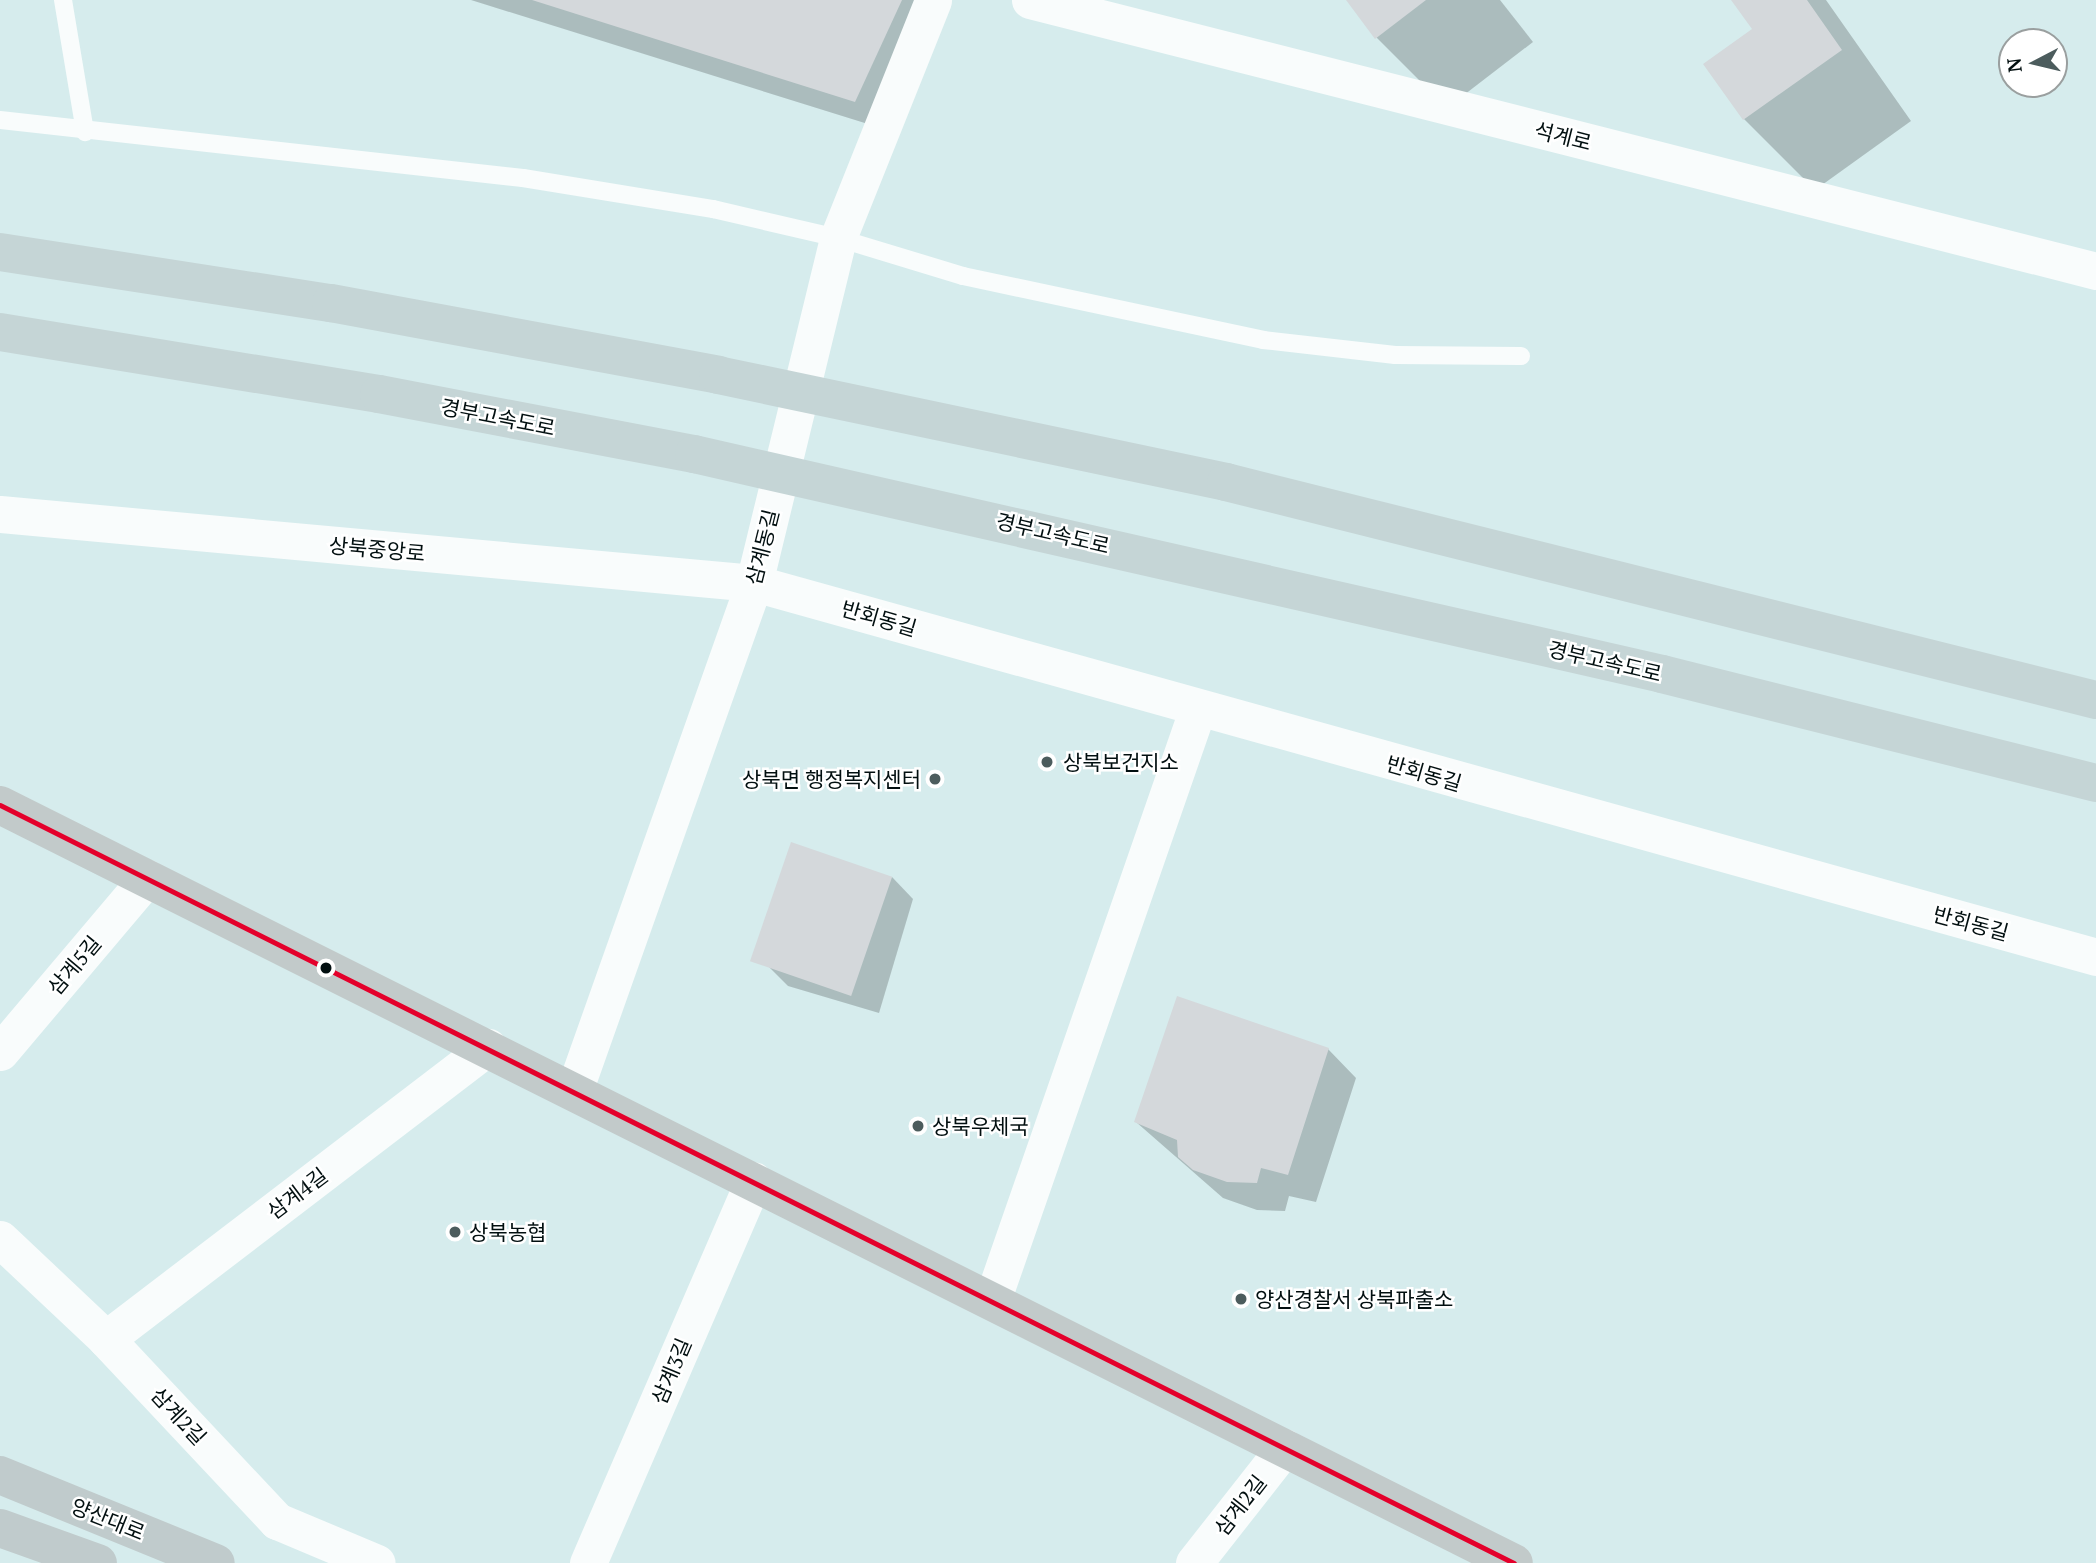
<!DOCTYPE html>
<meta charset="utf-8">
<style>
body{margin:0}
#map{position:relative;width:2096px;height:1563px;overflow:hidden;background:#d6eced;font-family:"PT Serif","Noto Sans KR",serif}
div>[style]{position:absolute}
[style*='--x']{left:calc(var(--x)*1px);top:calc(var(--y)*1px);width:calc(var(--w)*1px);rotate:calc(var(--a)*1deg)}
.shadow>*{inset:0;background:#0003}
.building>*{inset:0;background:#d4d8db;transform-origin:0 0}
.service>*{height:18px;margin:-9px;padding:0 9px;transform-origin:9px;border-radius:9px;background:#f9fcfc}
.minor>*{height:37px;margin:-18.5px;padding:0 18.5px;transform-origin:18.5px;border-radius:18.5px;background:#f9fcfc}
.secondary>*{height:38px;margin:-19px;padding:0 19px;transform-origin:19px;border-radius:19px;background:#c2caca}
.primary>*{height:38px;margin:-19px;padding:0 19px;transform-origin:19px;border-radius:19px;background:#c0cbcc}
.motorway>*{height:38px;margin:-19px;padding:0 19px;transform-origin:19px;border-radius:19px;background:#c5d5d6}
.bus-1>*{height:5px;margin:-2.5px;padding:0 2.5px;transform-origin:2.5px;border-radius:2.5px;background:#e4002b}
.dots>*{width:19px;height:19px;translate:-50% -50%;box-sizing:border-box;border:4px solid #fff;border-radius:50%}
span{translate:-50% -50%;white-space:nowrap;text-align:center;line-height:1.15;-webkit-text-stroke:5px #fff;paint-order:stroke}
.street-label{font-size:21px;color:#020f10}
.poi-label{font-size:21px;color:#020f10}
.left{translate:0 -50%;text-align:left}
.right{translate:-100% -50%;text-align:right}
.north{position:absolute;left:1998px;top:28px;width:70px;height:70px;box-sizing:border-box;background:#fff;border:2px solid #9a9f9f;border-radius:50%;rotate:263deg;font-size:19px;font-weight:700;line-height:28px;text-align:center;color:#020f10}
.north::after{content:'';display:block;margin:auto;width:24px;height:32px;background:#4c5c5d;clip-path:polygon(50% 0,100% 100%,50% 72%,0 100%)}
</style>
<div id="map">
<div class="shadow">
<div style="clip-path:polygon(471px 0,942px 0,884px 129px)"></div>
<div style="clip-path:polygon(1348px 0,1500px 0,1533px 42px,1447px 108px,1377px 38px)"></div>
<div style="clip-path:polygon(1733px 0,1826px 0,1911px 121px,1815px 190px,1744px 119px,1705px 65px,1754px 30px)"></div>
<div style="clip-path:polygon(892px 877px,913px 899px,879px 1013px,788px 986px,766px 964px)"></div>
<div style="clip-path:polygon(1328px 1049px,1356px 1078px,1316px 1202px,1289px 1196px,1285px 1211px,1257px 1210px,1223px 1198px,1136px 1122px)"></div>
</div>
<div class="building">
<div style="clip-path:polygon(532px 0,902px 0,855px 102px)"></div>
<div style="clip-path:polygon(1346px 0,1426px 0,1375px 39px)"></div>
<div style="clip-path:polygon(1731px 0,1807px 0,1842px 50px,1743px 120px,1703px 64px,1752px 29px)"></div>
<div style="left:791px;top:842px;width:107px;height:126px;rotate:19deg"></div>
<div style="clip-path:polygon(1177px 996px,1329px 1048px,1288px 1175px,1261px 1168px,1257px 1183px,1227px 1182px,1193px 1170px,1178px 1157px,1177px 1140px,1134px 1122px)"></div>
</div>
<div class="service">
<div style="--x:63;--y:0;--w:134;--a:80.5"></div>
<div style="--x:0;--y:120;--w:526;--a:6.33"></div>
<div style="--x:523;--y:178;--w:193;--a:9.3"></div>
<div style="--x:713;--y:209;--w:128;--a:13.1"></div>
<div style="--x:838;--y:238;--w:131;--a:16.9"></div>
<div style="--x:963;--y:276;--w:307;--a:12"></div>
<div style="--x:1263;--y:340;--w:133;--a:6.5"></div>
<div style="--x:1395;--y:355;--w:126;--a:0.5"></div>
</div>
<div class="minor">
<div style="--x:1030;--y:0;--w:1100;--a:14.26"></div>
<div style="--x:0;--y:514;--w:757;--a:5.23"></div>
<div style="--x:754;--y:583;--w:1393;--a:15.57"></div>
<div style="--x:0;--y:1052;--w:228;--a:-49.8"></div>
<div style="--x:574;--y:1091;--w:539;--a:-70.49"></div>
<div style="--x:754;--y:583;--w:355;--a:-76.3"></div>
<div style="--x:838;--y:238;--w:256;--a:-68.2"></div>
<div style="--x:0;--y:1239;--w:146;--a:43.3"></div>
<div style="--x:106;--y:1339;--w:250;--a:46.8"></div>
<div style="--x:277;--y:1521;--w:108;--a:22.8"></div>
<div style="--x:993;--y:1298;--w:625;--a:-70.84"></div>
<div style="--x:106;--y:1339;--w:481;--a:-37.4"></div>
<div style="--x:588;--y:1563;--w:417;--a:-66.6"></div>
<div style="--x:1194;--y:1563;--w:147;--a:-51.9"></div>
</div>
<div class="secondary">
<div style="--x:0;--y:805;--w:1693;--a:26.6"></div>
</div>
<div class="primary">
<div style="--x:0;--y:1475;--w:233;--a:22.2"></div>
<div style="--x:0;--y:1528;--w:104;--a:19.7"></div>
</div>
<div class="motorway">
<div style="--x:0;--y:252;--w:335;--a:8.8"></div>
<div style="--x:331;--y:303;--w:394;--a:10.5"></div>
<div style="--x:718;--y:375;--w:519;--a:11.89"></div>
<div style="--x:1226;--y:482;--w:897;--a:14.07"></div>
<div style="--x:0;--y:332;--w:384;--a:9.3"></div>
<div style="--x:379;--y:394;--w:321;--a:10.8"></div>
<div style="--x:694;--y:454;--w:993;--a:12.8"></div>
<div style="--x:1662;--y:674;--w:447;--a:14.1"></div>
</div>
<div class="bus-1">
<div style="--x:0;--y:805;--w:1693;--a:26.6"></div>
</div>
<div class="dots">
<div style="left:1047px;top:762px;background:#4c5c5d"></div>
<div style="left:935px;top:779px;background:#4c5c5d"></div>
<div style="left:326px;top:968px;background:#020f10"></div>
<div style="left:918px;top:1126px;background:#4c5c5d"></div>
<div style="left:455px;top:1232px;background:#4c5c5d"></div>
<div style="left:1241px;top:1299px;background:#4c5c5d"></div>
</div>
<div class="street-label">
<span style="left:1563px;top:136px;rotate:14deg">석계로</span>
<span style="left:498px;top:417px;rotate:11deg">경부고속도로</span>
<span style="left:1053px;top:533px;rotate:13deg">경부고속도로</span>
<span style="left:762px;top:547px;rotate:-76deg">삼계동길</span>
<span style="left:377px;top:549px;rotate:5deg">상북중앙로</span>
<span style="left:879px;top:618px;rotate:16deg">반회동길</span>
<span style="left:1605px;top:661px;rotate:13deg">경부고속도로</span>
<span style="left:1424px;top:773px;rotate:16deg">반회동길</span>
<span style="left:1971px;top:923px;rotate:15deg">반회동길</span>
<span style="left:74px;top:965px;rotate:-50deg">삼계5길</span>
<span style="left:297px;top:1193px;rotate:-37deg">삼계4길</span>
<span style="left:671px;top:1371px;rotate:-67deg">삼계3길</span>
<span style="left:179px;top:1416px;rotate:47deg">삼계2길</span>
<span style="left:1240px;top:1505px;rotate:-52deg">삼계2길</span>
<span style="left:108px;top:1519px;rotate:22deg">양산대로</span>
</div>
<div class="poi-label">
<span class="left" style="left:1063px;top:762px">상북보건지소</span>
<span class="right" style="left:921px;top:779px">상북면 행정복지센터</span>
<span class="left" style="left:932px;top:1126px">상북우체국</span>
<span class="left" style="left:469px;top:1232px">상북농협</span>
<span class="left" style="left:1255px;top:1299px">양산경찰서 상북파출소</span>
</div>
<div class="north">N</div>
</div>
